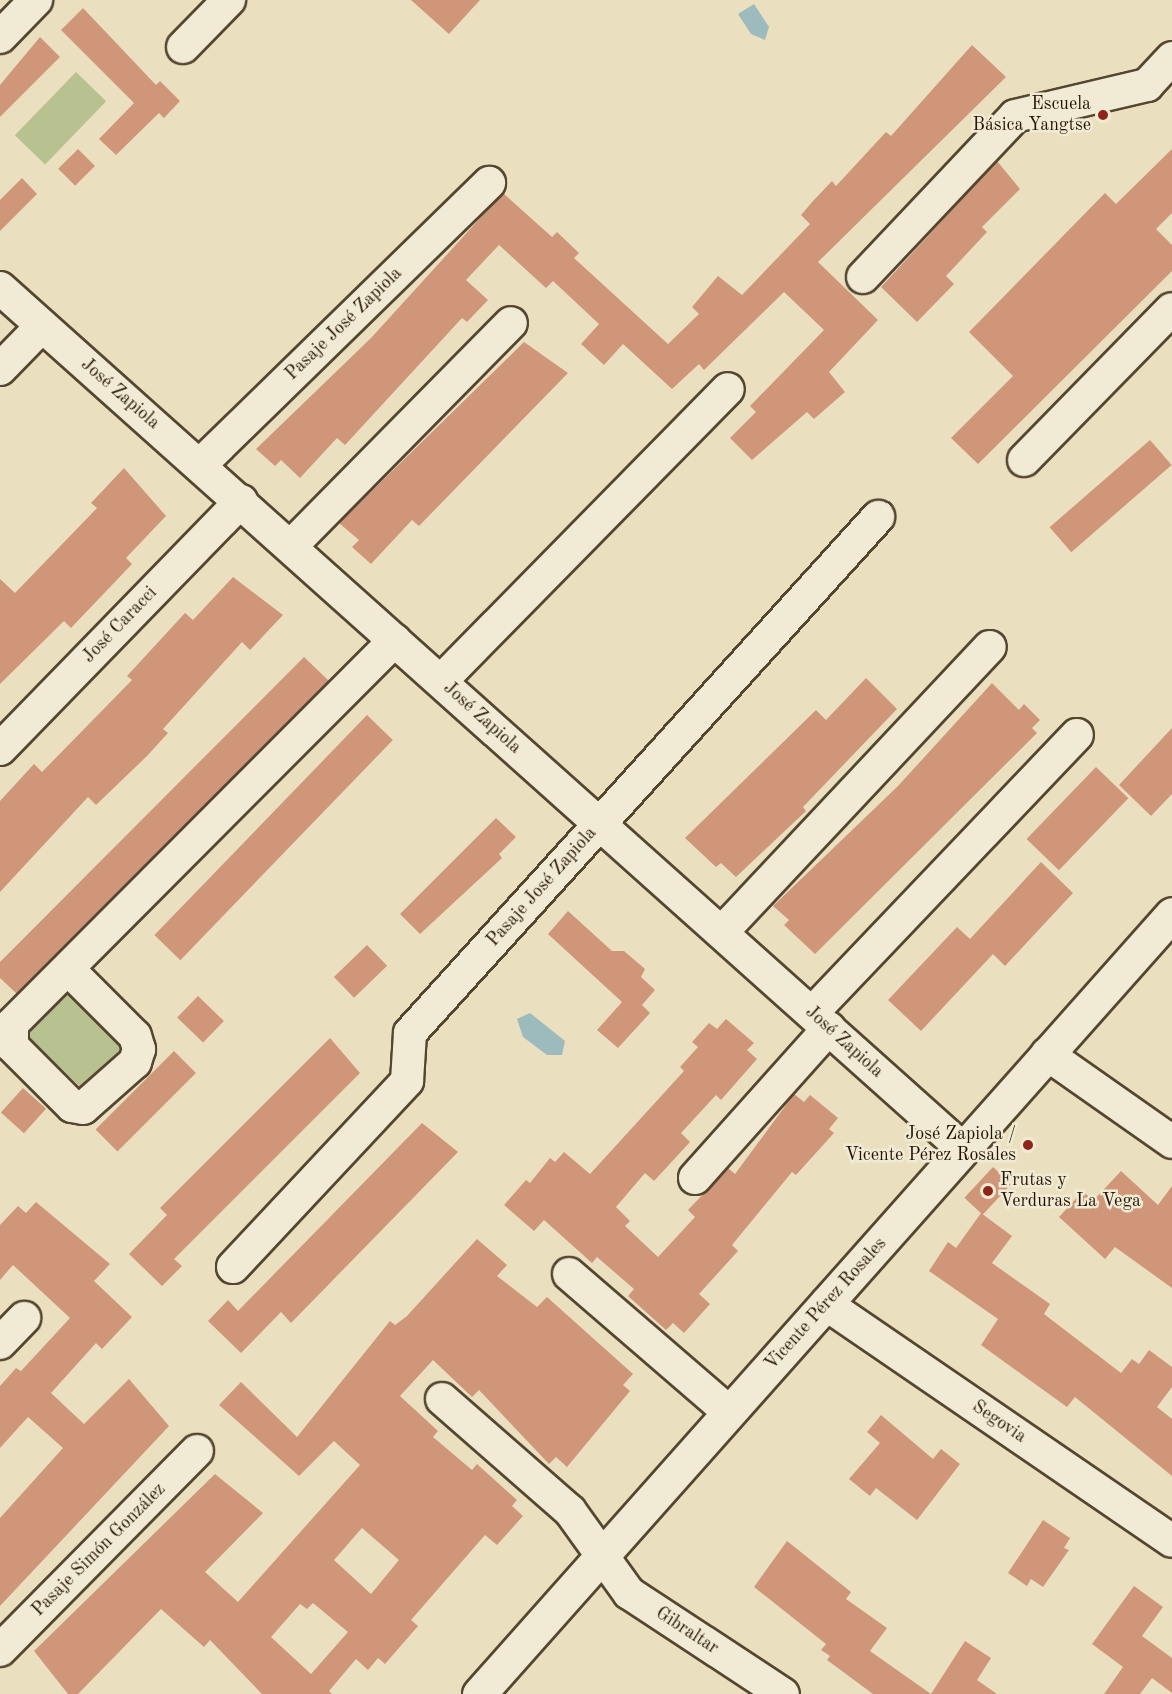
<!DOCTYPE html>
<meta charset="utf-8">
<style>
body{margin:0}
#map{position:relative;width:1172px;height:1694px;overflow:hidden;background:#eae0bf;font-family:"Old Standard TT",serif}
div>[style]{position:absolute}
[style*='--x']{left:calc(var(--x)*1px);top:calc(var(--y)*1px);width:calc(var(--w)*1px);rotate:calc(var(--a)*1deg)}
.green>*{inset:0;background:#b8c291;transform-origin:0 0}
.water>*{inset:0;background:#9dbabd}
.building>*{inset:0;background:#d0967a;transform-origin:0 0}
.roads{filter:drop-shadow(2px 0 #554630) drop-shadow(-2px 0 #554630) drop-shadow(0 2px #554630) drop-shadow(0 -2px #554630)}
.street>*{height:32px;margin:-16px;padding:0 16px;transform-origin:16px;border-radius:16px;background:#f1ebd5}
.secondary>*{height:33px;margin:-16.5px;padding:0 16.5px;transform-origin:16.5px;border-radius:16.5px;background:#f1ebd5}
.dots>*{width:16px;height:16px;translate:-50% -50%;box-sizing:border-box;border:3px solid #f1ebd5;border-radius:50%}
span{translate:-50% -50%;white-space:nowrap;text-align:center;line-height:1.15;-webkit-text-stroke:5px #f1ebd5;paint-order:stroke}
.poi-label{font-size:18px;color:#231200}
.right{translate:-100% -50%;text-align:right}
.left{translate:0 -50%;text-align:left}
.street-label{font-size:18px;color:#231200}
</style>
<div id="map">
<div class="green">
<div style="left:76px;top:72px;width:42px;height:88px;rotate:44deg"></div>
<div style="left:67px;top:988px;width:81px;height:62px;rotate:44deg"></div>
</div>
<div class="water">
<div style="clip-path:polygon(754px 4px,769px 27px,765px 40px,751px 34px,738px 14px)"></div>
<div style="clip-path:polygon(530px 1013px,565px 1041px,562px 1055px,547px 1055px,523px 1037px,517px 1019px)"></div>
</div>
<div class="building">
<div style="clip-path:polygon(411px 0,480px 0,449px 34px)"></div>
<div style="clip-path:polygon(83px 8px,156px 85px,160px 81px,180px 101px,164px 118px,159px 113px,116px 155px,99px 139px,134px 103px,61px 30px)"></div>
<div style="clip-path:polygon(40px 37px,60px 57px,0 117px,0 85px)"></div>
<div style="clip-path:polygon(972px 45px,1006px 77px,818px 262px,878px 320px,829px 372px,845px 392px,814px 419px,807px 412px,752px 460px,730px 438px,756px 412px,750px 406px,824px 330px,784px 292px,704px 370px,699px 364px,672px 389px,623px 344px,604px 365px,581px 344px,599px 324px,553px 281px,546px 288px,499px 245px,466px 280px,488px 300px,467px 322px,462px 318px,345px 445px,337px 438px,300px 478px,281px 460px,275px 466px,256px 449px,371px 338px,503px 193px,552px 237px,557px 232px,579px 253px,574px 258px,668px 344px,699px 314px,692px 307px,718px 276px,742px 295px,810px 224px,801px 215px,813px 201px,832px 181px,836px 186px,886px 132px,891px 136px)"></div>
<div style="left:78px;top:149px;width:24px;height:28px;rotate:45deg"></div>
<div style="clip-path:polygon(1172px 149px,1172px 213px,1156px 229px,1172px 245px,1172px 271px,978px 464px,951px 438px,1013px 376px,969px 332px,1105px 193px,1116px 204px)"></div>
<div style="clip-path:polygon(997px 161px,1020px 189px,982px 227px,987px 232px,946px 276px,954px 284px,917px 322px,881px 287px)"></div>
<div style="clip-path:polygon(22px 178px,37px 194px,0 231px,0 200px)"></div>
<div style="clip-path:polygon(524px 342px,568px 373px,419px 526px,412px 520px,371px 564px,352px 547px,359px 540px,339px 523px)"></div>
<div style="left:1150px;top:440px;width:33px;height:133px;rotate:49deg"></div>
<div style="clip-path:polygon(124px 468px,166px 516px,126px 558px,132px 564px,71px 628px,64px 621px,0 684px,0 579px,15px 593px,97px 508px,91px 503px)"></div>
<div style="clip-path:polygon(233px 577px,283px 615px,250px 650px,242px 642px,163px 729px,168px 733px,147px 756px,96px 805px,88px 797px,0 892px,0 801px,34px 764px,42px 772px,132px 680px,127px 676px,185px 613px,193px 620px)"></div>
<div style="clip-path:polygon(304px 657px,329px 681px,17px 994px,0 978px,0 962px)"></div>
<div style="clip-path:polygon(866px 678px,897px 709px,803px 807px,806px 811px,736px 877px,721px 863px,716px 867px,685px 838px,816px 710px,826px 720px)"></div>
<div style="clip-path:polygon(992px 683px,1019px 710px,1024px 704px,1040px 720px,1032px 728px,1037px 733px,815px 954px,784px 925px,789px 920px,773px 906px,898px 786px)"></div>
<div style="left:367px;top:715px;width:36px;height:306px;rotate:44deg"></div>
<div style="clip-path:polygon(1172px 728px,1172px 794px,1151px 816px,1119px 785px)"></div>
<div style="left:1096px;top:767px;width:45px;height:100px;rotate:44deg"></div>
<div style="clip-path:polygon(496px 818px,516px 837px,499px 854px,502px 858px,420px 934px,400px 914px)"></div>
<div style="clip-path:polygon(1041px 862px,1073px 893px,1005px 966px,993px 954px,921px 1031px,888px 1000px,957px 927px,970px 939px)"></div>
<div style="clip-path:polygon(568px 911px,612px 951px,624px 951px,645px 969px,641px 977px,655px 990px,642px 1005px,650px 1013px,618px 1048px,597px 1030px,622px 1002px,548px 934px)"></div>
<div style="left:367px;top:945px;width:29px;height:46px;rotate:46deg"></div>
<div style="left:198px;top:996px;width:36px;height:30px;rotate:44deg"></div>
<div style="clip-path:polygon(726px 1019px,754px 1043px,747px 1050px,757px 1059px,721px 1100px,716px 1095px,681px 1133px,690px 1142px,654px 1181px,645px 1173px,616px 1207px,630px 1221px,625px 1226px,658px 1257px,695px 1217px,688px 1210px,728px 1168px,735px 1174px,794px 1094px,804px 1102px,810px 1095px,838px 1118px,829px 1129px,834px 1133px,796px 1175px,792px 1172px,732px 1245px,738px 1251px,699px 1294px,710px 1304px,684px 1333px,673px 1323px,666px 1330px,628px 1296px,634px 1289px,597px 1257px,592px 1263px,544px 1220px,534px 1231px,504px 1205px,526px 1180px,530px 1183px,550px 1158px,555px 1162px,564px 1152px,590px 1174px,684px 1071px,680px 1067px,698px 1047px,692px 1042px,709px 1023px,717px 1029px)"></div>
<div style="clip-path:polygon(330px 1038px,360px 1073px,174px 1259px,182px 1266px,162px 1286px,129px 1254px,167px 1215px,160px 1208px)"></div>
<div style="left:174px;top:1051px;width:31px;height:111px;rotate:45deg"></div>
<div style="left:23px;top:1088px;width:31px;height:33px;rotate:42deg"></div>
<div style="clip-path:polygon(422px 1123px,458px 1152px,291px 1323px,281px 1312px,241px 1353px,208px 1321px,228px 1300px,238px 1311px)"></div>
<div style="left:993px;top:1167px;width:25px;height:42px;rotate:43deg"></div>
<div style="clip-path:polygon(1121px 1171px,1158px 1205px,1172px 1186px,1172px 1288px,1115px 1247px,1105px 1259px,1059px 1217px,1083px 1191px,1093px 1201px)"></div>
<div style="clip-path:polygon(36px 1202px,110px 1264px,94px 1281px,132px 1317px,102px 1349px,96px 1343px,51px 1393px,84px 1424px,129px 1379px,169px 1426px,0 1606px,0 1518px,63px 1448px,28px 1417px,0 1448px,0 1386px,16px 1368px,21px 1371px,70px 1318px,13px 1265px,0 1280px,0 1225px,18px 1206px,26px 1213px)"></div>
<div style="clip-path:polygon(981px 1213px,1012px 1236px,992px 1263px,1050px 1304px,1044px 1314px,1121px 1373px,1132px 1359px,1139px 1364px,1149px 1350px,1172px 1367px,1172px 1387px,1157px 1407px,1172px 1419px,1172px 1476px,1075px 1397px,1067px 1407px,981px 1345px,998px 1319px,929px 1271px,948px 1242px,956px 1248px)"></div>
<div style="clip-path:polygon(evenodd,477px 1239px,507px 1265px,497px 1276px,537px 1307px,547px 1297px,633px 1374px,623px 1385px,630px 1391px,567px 1467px,556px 1457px,549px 1464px,479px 1390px,472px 1397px,433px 1360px,400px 1396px,438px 1431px,433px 1437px,472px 1470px,477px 1464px,517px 1500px,512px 1506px,523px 1516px,497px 1545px,485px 1535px,411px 1620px,418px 1626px,385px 1664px,378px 1658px,368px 1670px,356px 1659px,329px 1691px,332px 1694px,262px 1694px,210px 1640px,204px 1647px,161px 1609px,78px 1694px,68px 1694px,34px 1651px,215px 1474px,263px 1513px,205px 1572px,238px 1602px,360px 1465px,334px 1441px,299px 1476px,219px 1405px,241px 1382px,297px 1437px,390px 1321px,395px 1325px,407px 1316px,477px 1239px,362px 1528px,399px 1560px,371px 1594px,334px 1560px,362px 1528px,477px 1239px,313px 1603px,348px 1632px,311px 1674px,271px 1637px,300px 1604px,307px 1609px,313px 1603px)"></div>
<div style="clip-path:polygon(881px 1415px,933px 1459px,941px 1449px,960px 1464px,917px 1520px,876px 1488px,870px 1496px,849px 1479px,880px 1443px,867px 1432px)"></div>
<div style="clip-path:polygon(1043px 1520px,1070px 1538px,1064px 1548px,1069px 1550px,1043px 1587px,1031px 1579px,1027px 1586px,1008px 1573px)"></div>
<div style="clip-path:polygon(787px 1541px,851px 1592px,846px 1599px,887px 1628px,870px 1651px,931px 1694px,873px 1694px,827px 1660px,830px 1656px,821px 1650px,826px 1644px,754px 1587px)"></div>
<div style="clip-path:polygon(1134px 1586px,1163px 1607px,1142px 1636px,1172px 1658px,1172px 1693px,1152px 1678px,1140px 1694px,1104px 1694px,1123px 1667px,1092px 1644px)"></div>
<div style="clip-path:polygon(965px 1641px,991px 1658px,977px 1680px,997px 1694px,931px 1694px)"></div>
</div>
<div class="roads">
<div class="street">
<div style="--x:0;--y:37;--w:52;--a:-45.8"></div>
<div style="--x:183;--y:47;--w:66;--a:-45.6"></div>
<div style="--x:863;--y:277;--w:221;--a:-46.6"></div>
<div style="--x:1015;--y:116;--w:136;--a:-13.2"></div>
<div style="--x:1147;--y:85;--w:37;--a:-47"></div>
<div style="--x:0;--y:288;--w:1292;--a:41.8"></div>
<div style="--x:0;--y:369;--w:60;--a:-45.7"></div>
<div style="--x:1024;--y:460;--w:211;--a:-45.6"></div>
<div style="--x:200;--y:465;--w:404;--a:-44.3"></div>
<div style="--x:291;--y:546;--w:313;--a:-45.4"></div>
<div style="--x:441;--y:681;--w:409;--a:-45.5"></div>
<div style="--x:0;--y:749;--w:346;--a:-45.8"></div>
<div style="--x:722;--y:932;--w:391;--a:-46.8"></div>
<div style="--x:69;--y:970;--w:93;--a:45"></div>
<div style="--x:135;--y:1036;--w:14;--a:73"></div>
<div style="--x:139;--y:1049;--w:14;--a:107"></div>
<div style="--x:135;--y:1062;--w:69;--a:138.5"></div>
<div style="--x:83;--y:1108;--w:11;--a:-170"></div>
<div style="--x:72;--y:1106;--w:85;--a:-135"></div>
<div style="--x:12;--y:1046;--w:22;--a:-90"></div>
<div style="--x:12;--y:1024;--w:542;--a:-45.07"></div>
<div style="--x:812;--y:1013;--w:384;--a:-46.4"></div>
<div style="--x:1047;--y:1054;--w:153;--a:35.1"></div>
<div style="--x:695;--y:1178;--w:201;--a:-48.2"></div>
<div style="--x:233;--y:1267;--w:255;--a:-46.9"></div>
<div style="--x:407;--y:1081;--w:48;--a:-86.4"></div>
<div style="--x:410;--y:1033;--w:697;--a:-47.79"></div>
<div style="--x:569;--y:1274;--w:211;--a:40.8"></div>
<div style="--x:826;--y:1304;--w:419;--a:34.4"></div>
<div style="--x:0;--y:1343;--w:35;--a:-46"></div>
<div style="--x:442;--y:1399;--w:170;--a:41.2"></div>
<div style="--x:570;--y:1511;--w:101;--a:54.3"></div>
<div style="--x:629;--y:1593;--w:184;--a:33.3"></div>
<div style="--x:0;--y:1650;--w:280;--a:-45.3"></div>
</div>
<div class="secondary">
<div style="--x:479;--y:1694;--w:1043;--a:-48.38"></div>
</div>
</div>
<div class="dots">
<div style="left:1103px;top:115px;background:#8f2418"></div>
<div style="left:1028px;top:1145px;background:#8f2418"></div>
<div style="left:988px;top:1191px;background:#8f2418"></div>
</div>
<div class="poi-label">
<span class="right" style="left:1091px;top:115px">Escuela<br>Básica Yangtse</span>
<span class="right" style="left:1016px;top:1145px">José Zapiola /<br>Vicente Pérez Rosales</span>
<span class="left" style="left:1000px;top:1191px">Frutas y<br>Verduras La Vega</span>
</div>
<div class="street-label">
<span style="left:344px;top:324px;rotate:-44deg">Pasaje José Zapiola</span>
<span style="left:120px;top:394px;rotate:41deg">José Zapiola</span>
<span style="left:120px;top:625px;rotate:-46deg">José Caracci</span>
<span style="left:482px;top:718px;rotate:42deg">José Zapiola</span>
<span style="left:542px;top:887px;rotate:-48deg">Pasaje José Zapiola</span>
<span style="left:844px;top:1042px;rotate:42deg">José Zapiola</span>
<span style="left:826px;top:1304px;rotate:-48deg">Vicente Pérez Rosales</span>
<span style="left:999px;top:1422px;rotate:34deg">Segovia</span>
<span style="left:99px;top:1550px;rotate:-45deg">Pasaje Simón González</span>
<span style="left:687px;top:1631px;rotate:33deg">Gibraltar</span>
</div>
</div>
